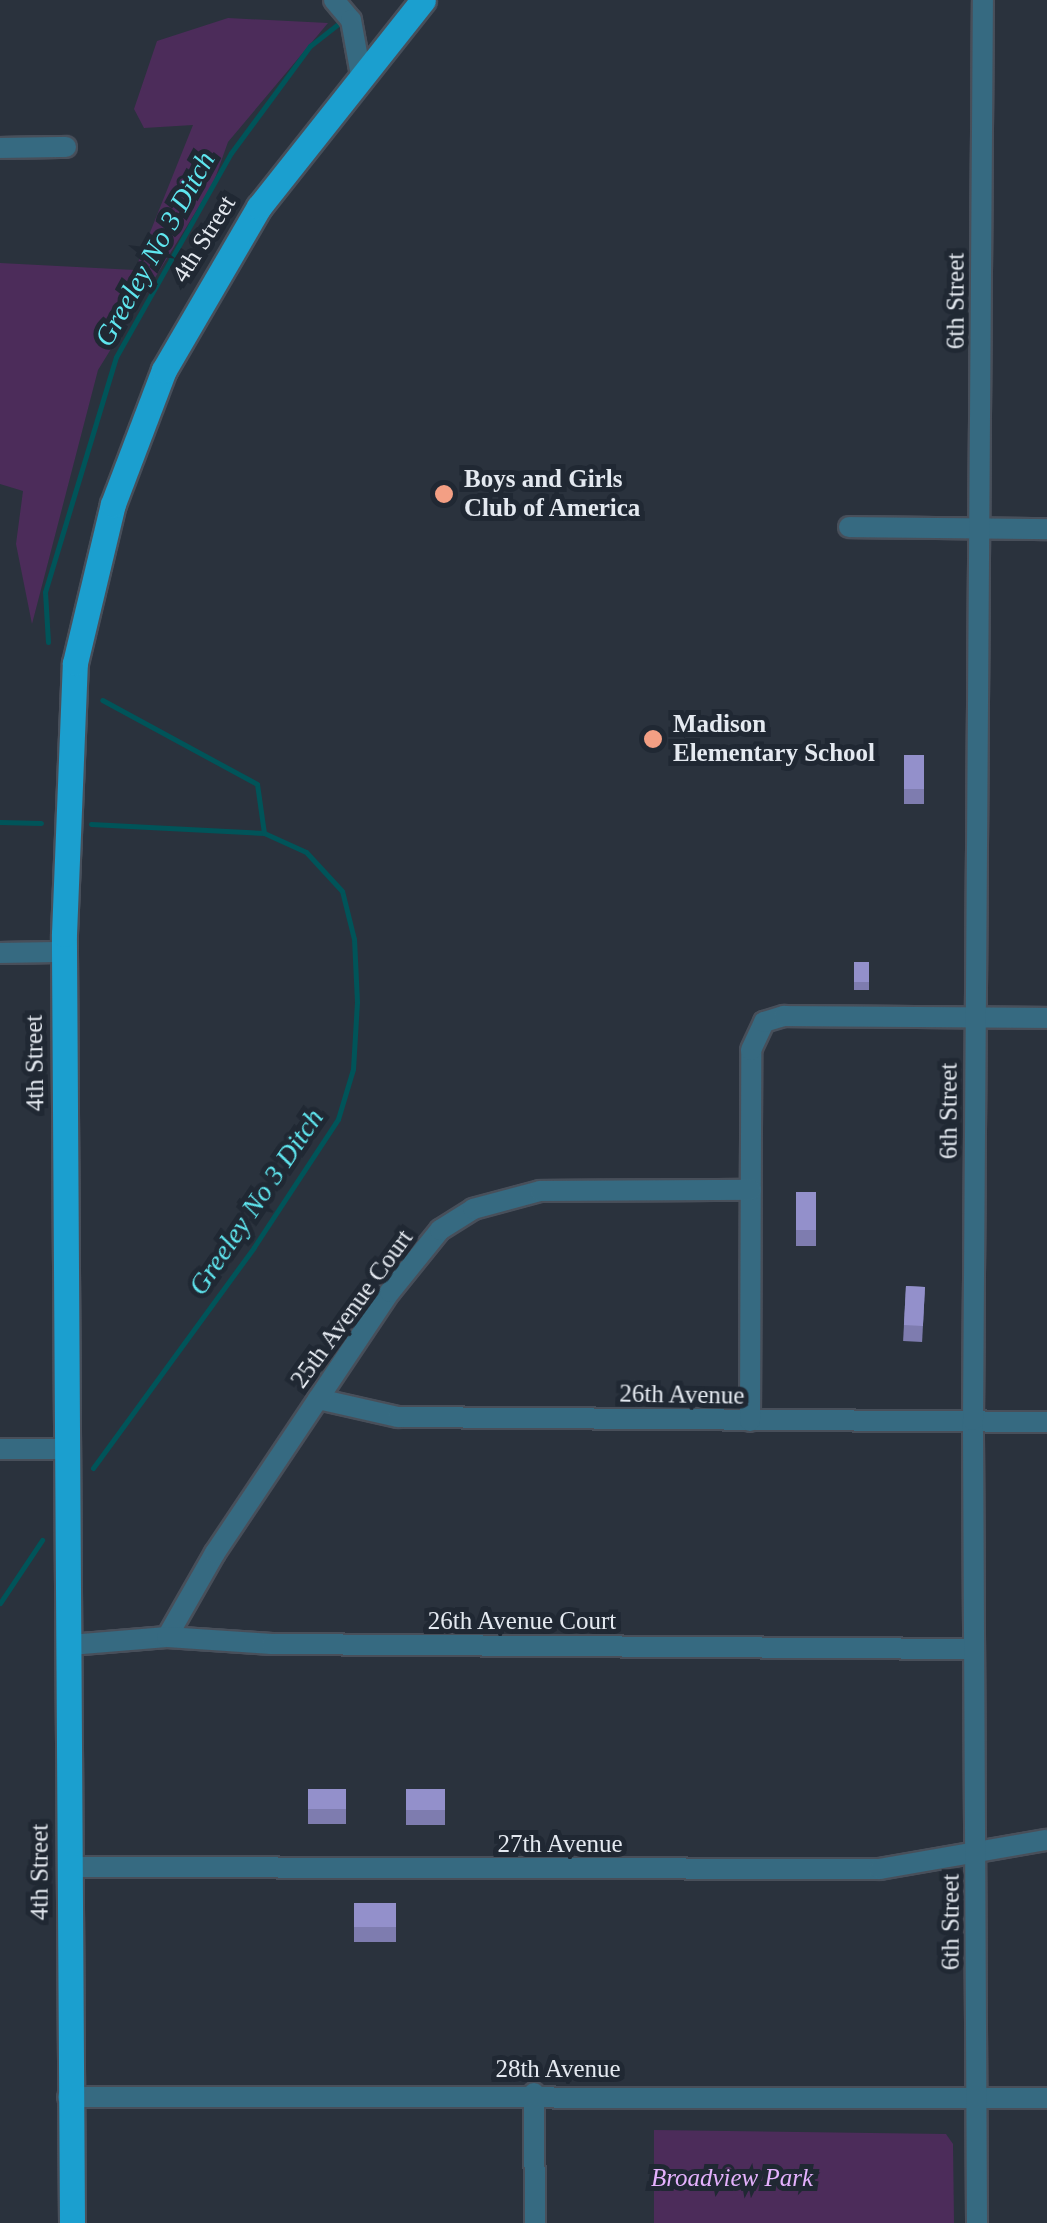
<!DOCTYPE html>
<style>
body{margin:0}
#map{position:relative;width:1047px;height:2223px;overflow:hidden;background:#2a323d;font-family:"Times New Roman",serif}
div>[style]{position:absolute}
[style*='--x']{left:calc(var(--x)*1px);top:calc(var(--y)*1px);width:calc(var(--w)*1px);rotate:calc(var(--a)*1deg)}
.green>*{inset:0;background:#4c2c5a}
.stream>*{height:5px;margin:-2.5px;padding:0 2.5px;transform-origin:2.5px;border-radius:2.5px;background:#005459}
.roads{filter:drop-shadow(2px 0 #484f5a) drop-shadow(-2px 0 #484f5a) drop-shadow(0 2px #484f5a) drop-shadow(0 -2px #484f5a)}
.minor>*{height:20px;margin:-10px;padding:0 10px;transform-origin:10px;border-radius:10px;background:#366a81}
.major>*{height:25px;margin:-12.5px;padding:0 12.5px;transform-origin:12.5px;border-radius:12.5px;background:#1b9fcf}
.wall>*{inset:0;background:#7e7caf;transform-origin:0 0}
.building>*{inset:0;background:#9390cb;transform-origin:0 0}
.dots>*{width:28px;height:28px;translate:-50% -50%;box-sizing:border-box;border:5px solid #202833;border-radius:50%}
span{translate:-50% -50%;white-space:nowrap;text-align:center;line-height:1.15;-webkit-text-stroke:10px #202833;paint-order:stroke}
.street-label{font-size:25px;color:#e4e9f0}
.poi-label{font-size:25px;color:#e4e9f0;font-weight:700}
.left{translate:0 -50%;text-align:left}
.park-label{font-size:25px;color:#e4b1fd;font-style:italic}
.water-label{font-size:28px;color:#5fe6ef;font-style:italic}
</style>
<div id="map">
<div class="green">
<div style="clip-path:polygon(228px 18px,328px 23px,228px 142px,213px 184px,98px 370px,32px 624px,16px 544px,23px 491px,0 484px,0 263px,135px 270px,193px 125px,144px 128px,134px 109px,157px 41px)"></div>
<div style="clip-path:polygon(654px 2130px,946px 2134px,953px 2144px,954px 2223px,654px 2223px)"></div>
</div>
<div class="stream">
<div style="--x:48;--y:642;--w:50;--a:-93.4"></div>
<div style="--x:45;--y:592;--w:245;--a:-73.2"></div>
<div style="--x:116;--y:357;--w:234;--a:-60.6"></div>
<div style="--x:231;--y:153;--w:133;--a:-53.6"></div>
<div style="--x:310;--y:46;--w:36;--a:-38"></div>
<div style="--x:0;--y:822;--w:41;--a:1.4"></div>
<div style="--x:91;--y:824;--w:173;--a:3"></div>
<div style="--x:93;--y:1468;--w:273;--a:-53.9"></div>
<div style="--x:254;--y:1247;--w:153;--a:-56.7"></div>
<div style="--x:338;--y:1119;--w:52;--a:-73.3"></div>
<div style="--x:353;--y:1069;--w:67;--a:-86.6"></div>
<div style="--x:357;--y:1002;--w:63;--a:-92.7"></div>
<div style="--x:354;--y:939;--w:49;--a:-104"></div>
<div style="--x:342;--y:891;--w:53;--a:-132.7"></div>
<div style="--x:306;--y:852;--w:46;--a:-155.7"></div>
<div style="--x:264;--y:833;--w:49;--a:-98.1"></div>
<div style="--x:257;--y:784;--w:176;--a:-151.5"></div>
<div style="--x:0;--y:1603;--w:76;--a:-56.3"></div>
</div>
<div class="roads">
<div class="minor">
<div style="--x:334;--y:0;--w:26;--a:50"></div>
<div style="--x:351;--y:20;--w:56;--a:79.7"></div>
<div style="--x:0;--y:148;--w:66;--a:-0.9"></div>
<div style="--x:849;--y:527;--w:198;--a:0.6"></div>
<div style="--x:0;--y:953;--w:64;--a:-0.9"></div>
<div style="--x:318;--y:1399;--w:82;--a:12.7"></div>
<div style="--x:398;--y:1417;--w:649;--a:0.44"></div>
<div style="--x:750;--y:1421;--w:371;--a:-89.8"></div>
<div style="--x:751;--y:1050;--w:31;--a:-65"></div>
<div style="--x:764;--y:1022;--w:21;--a:-17"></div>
<div style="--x:784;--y:1016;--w:263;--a:0.4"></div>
<div style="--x:0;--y:1449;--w:67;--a:0"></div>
<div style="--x:167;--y:1637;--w:97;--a:-60.3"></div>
<div style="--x:215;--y:1553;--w:314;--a:-56.2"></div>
<div style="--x:390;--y:1292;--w:80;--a:-51.1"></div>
<div style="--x:440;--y:1230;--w:39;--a:-32"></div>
<div style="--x:473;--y:1209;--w:69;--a:-15"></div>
<div style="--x:540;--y:1191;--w:211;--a:-0.3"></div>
<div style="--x:70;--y:1645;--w:97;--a:-4.7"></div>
<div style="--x:167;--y:1637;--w:105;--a:3.8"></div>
<div style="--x:272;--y:1644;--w:702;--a:0.41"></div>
<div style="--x:71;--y:1867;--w:809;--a:0.14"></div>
<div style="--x:880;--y:1869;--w:169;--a:-9.9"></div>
<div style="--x:534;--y:2093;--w:130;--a:89.6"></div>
<div style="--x:68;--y:2097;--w:979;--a:0.06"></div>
<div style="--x:977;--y:2223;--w:803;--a:-90.29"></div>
<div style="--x:973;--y:1420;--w:1420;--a:-89.6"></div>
</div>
<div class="major">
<div style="--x:72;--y:2223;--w:1289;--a:-90.36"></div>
<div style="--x:64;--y:934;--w:271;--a:-87.7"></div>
<div style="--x:75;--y:663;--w:163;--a:-76.6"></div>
<div style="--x:113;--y:504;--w:143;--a:-69.2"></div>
<div style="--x:164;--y:370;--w:189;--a:-59.8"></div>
<div style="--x:259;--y:207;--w:264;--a:-51.6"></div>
</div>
</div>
<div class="wall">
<div style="left:904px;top:755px;width:20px;height:49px"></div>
<div style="left:854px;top:962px;width:15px;height:28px"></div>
<div style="left:796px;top:1192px;width:20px;height:54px"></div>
<div style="left:906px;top:1286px;width:19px;height:55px;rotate:3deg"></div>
<div style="left:308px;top:1789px;width:38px;height:35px"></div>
<div style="left:406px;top:1789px;width:39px;height:36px"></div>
<div style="left:396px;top:1903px;width:39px;height:42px;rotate:90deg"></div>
</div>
<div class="building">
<div style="left:904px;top:755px;width:20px;height:34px"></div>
<div style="left:854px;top:962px;width:15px;height:20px"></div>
<div style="left:796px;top:1192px;width:20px;height:38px"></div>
<div style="left:906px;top:1286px;width:19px;height:39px;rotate:3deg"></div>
<div style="left:308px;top:1789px;width:38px;height:20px"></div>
<div style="left:406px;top:1789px;width:39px;height:21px"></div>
<div style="left:396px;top:1903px;width:24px;height:42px;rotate:90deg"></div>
</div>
<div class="dots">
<div style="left:444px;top:494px;background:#f39f84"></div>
<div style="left:653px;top:739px;background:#f39f84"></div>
</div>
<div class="street-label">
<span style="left:204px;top:239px;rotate:-58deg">4th Street</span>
<span style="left:956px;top:301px;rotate:-90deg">6th Street</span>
<span style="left:35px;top:1063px;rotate:-91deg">4th Street</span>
<span style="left:949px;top:1111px;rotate:-90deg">6th Street</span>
<span style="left:352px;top:1309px;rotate:-54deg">25th Avenue Court</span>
<span style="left:682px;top:1395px;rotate:1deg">26th Avenue</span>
<span style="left:522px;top:1621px">26th Avenue Court</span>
<span style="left:560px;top:1844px">27th Avenue</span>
<span style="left:40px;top:1872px;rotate:-90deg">4th Street</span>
<span style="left:951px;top:1922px;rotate:-90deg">6th Street</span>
<span style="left:558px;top:2069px">28th Avenue</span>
</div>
<div class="poi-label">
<span class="left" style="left:464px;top:494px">Boys and Girls<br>Club of America</span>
<span class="left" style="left:673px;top:739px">Madison<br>Elementary School</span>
</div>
<div class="park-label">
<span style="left:732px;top:2178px">Broadview Park</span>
</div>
<div class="water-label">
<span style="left:155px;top:249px;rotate:-61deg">Greeley No 3 Ditch</span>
<span style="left:256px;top:1202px;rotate:-56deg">Greeley No 3 Ditch</span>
</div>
</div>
